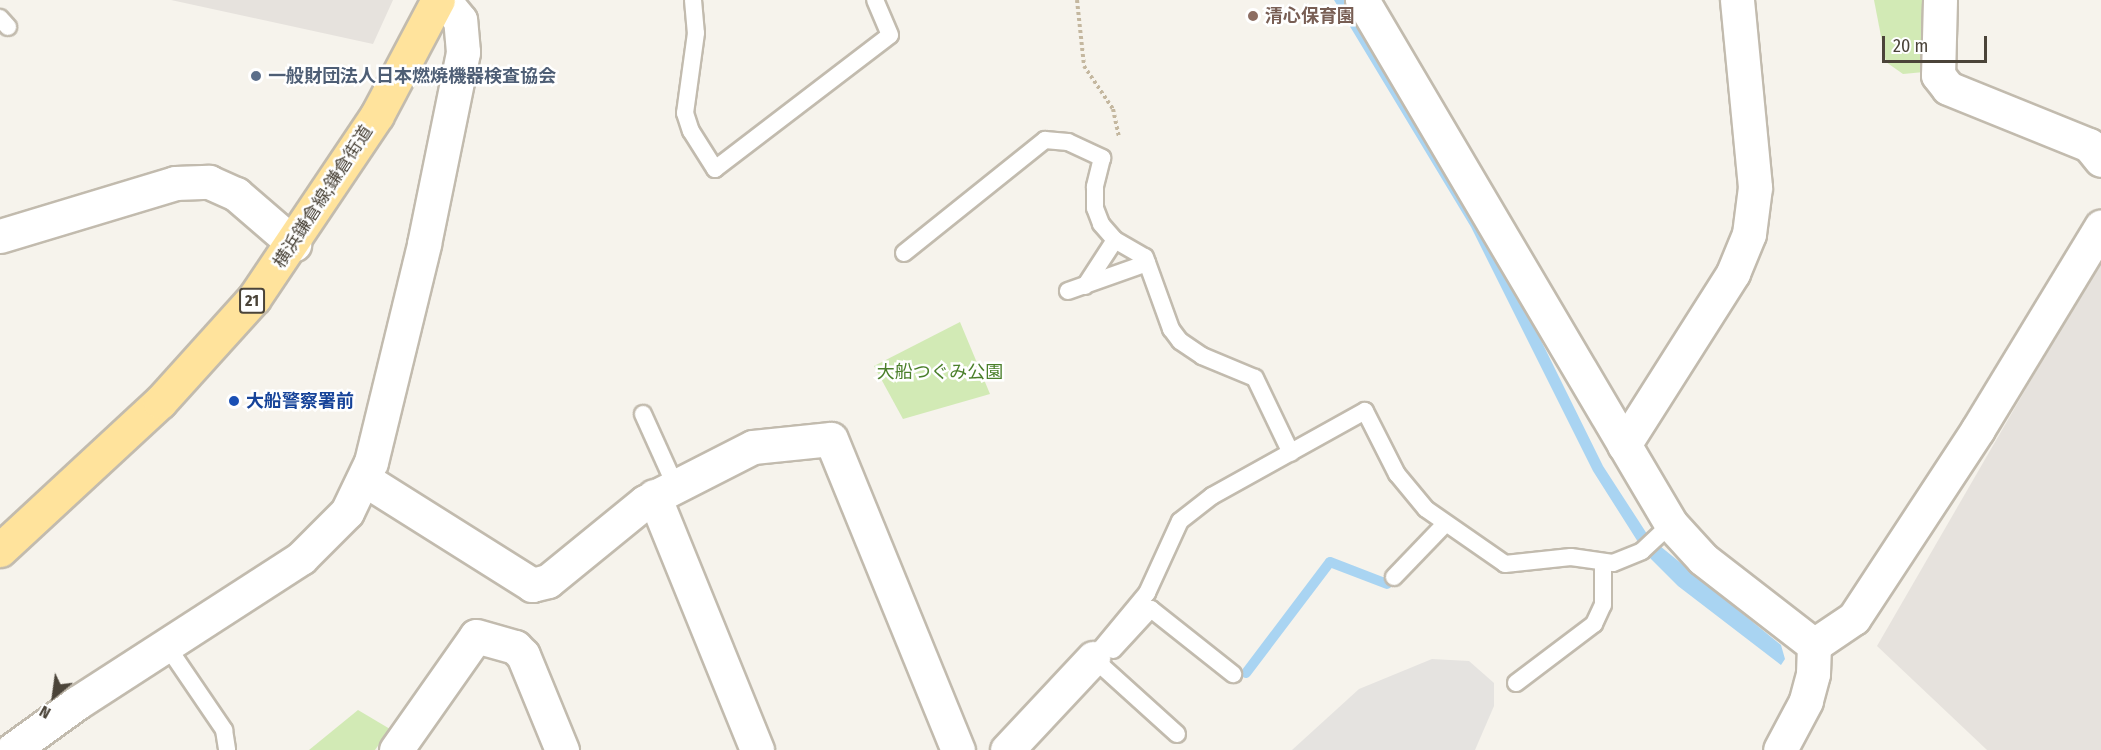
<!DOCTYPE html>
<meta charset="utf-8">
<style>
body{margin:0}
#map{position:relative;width:2101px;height:750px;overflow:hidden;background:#f6f3ec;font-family:"Fira Sans Condensed","Noto Sans JP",sans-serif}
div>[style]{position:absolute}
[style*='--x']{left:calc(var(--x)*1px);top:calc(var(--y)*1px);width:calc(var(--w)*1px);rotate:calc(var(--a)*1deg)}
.industrial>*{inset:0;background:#e6e2dd}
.green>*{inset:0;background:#d2eab5}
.parking>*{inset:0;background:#e5e3e0}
.water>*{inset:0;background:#a9d4f2}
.stream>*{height:10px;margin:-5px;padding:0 5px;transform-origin:5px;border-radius:5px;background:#a9d4f2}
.path>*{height:4px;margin-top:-2px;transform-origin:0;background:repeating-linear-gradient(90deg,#c4b79f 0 3px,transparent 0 6px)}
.roads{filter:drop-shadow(2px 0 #c2bbae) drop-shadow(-2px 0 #c2bbae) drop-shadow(0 2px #c2bbae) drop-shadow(0 -2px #c2bbae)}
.service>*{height:16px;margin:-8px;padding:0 8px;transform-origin:8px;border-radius:8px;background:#fff}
.minor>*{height:33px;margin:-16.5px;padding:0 16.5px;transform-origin:16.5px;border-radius:16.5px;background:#fff}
.tertiary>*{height:33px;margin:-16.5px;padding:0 16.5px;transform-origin:16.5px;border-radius:16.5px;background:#fff}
.primary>*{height:33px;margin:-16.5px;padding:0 16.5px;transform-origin:16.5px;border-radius:16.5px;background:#ffe39c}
.dots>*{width:16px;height:16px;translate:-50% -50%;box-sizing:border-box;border:3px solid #fff;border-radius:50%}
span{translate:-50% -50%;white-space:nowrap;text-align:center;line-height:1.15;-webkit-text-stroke:5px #fff;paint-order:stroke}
.shield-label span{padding:2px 4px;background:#fff;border:2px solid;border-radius:4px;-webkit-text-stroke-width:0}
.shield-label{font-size:16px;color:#4b4439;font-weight:700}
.education-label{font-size:18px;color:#785e54;font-weight:700}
.left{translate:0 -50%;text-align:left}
.service-label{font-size:18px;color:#4e5e75;font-weight:700}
.street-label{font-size:18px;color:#4b4439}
.park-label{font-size:18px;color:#4a7f2a}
.transit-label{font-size:18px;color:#164399;font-weight:700}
.north{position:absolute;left:24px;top:666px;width:60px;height:60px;-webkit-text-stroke:4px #fff;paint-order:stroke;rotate:209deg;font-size:16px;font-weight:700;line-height:24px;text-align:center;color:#4b4439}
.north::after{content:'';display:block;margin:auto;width:21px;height:27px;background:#4b4439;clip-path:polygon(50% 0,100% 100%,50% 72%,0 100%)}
.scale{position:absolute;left:1882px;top:36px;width:105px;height:27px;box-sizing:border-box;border:3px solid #4b4439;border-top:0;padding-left:8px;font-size:18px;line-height:21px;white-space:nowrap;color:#4b4439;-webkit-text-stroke:4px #fff;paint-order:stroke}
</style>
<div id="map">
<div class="industrial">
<div style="clip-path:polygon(171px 0,393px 0,373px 44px)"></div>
<div style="clip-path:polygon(2101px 259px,2101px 750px,1987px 750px,1877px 646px)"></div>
</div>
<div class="green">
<div style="clip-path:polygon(1874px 0,1928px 0,1924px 72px,1903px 74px,1886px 62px)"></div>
<div style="clip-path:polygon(960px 322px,990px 394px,903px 419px,874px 366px)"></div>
<div style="clip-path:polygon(358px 710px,390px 729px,375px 750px,309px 750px)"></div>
</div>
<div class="parking">
<div style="clip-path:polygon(1432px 659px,1469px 661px,1494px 683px,1494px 706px,1475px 750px,1292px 750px,1359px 689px)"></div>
</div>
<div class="water">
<div style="clip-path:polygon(1334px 0,1346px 0,1483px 223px,1603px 466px,1649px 537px,1781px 645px,1785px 659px,1781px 665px,1678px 586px,1645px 553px,1593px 471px,1471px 227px)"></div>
</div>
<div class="stream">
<div style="--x:1246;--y:673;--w:139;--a:-52.9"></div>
<div style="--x:1330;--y:562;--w:61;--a:21.1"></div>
</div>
<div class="path">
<div style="--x:1077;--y:0;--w:66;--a:83.9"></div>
<div style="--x:1084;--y:66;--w:52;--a:56"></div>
<div style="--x:1113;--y:109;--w:29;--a:78"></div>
</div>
<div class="roads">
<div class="service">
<div style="--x:693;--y:0;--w:33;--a:85"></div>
<div style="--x:696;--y:33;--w:81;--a:97.8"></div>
<div style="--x:685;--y:113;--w:19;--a:72"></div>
<div style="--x:691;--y:131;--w:45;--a:57.7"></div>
<div style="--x:715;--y:169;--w:220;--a:-37.4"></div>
<div style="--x:890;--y:35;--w:38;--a:-113"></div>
<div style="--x:0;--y:18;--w:12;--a:48"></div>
<div style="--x:904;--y:253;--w:181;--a:-38.7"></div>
<div style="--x:1045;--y:140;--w:23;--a:5"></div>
<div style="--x:1068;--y:142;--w:38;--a:25"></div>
<div style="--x:1102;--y:158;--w:30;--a:104"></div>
<div style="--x:1095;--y:187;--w:21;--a:90"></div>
<div style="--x:1095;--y:208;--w:17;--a:69"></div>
<div style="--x:1101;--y:224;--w:21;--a:49"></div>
<div style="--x:1115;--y:240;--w:34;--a:30"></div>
<div style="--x:1145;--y:257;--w:77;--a:70.1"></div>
<div style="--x:1171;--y:329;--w:15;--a:53"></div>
<div style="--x:1180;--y:341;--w:27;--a:34"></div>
<div style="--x:1202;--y:356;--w:57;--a:22.5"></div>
<div style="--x:1255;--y:378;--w:83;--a:64.4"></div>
<div style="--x:1085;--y:286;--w:55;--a:-56.9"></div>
<div style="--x:1068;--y:291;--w:84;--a:-19.5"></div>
<div style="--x:643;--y:414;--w:78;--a:65.7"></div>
<div style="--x:1394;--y:577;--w:74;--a:-46.1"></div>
<div style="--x:167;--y:646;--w:102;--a:55.8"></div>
<div style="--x:224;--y:730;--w:20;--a:81"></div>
<div style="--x:1113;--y:650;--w:56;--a:-47.2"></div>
<div style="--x:1151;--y:609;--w:105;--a:38.4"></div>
<div style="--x:1516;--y:683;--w:98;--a:-37.1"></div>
<div style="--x:1594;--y:624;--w:21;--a:-65"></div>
<div style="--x:1603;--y:605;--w:41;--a:-90"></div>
<div style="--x:1177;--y:734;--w:113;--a:-137.9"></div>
<div style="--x:1093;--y:658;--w:85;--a:-50.3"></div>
<div style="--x:1147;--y:593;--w:79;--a:-65.4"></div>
<div style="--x:1180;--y:521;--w:41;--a:-38"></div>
<div style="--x:1212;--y:496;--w:175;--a:-29.1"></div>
<div style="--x:1365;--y:411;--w:71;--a:63.1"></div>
<div style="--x:1397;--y:474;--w:45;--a:50.4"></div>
<div style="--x:1426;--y:509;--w:96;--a:34.8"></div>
<div style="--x:1505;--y:564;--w:66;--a:-6.1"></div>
<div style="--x:1571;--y:557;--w:42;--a:8.1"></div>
<div style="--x:1613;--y:563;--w:31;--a:-22"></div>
<div style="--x:1642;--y:551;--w:40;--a:-43"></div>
</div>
<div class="minor">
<div style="--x:1940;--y:0;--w:75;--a:91.5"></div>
<div style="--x:1938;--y:75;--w:16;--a:52"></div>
<div style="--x:1948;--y:88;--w:152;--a:22"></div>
<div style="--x:2089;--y:145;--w:19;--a:51"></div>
<div style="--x:0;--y:236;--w:183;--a:-16.8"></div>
<div style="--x:175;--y:183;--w:34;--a:-2"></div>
<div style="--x:209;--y:182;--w:30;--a:24"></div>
<div style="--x:236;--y:194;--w:77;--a:40.8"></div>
<div style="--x:1624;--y:445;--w:204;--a:-57.6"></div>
<div style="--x:1733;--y:273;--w:42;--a:-67.7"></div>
<div style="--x:1749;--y:234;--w:47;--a:-82.7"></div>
<div style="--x:1755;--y:187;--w:188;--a:-95.5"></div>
<div style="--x:364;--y:479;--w:199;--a:32.2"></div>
<div style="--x:532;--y:585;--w:16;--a:-14"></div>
<div style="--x:548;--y:581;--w:125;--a:-39.2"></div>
<div style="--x:645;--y:502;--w:121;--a:-27"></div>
<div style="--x:753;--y:447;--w:78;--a:-5.9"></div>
<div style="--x:831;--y:439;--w:336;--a:67.8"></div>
<div style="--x:654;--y:496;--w:274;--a:67.9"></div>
<div style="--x:1814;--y:645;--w:48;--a:-34"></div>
<div style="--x:1854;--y:618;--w:226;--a:-56.7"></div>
<div style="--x:1978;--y:429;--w:237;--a:-58.7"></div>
<div style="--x:12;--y:750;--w:80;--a:-35.9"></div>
<div style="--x:77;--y:703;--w:267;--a:-32.9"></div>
<div style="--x:301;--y:558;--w:65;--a:-45"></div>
<div style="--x:347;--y:512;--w:55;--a:-64.4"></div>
<div style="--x:371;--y:462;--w:224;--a:-76.3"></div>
<div style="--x:424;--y:244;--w:196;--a:-78.5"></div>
<div style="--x:463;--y:52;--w:32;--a:-95"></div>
<div style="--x:460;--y:20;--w:26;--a:-129"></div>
<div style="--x:396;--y:750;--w:139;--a:-54.9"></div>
<div style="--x:476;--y:636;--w:41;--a:15.8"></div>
<div style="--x:515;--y:647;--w:11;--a:45"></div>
<div style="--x:523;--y:655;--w:103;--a:67.7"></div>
<div style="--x:1007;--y:750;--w:126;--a:-46.9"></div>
</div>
<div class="tertiary">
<div style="--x:1362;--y:0;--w:608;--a:59.47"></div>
<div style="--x:1671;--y:524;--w:47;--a:47.6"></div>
<div style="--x:1703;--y:559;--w:140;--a:37.8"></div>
<div style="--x:1814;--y:645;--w:29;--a:92"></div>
<div style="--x:1813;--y:674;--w:28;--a:105"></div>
<div style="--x:1806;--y:701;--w:55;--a:118"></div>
</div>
<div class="primary">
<div style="--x:0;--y:550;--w:218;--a:-42.8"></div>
<div style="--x:160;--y:402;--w:140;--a:-47.9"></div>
<div style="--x:254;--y:298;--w:220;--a:-56.1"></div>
<div style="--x:377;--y:115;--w:130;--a:-62.1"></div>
</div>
</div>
<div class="dots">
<div style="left:1253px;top:16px;background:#8d6e63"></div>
<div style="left:256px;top:76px;background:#5c6f8a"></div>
<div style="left:234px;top:401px;background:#1a4fb4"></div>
</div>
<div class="shield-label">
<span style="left:252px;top:301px">21</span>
</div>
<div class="education-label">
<span class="left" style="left:1265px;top:16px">清心保育園</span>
</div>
<div class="service-label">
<span class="left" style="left:268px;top:76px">一般財団法人日本燃焼機器検査協会</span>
</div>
<div class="street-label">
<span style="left:323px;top:197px;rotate:-57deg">横浜鎌倉線;鎌倉街道</span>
</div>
<div class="park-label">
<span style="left:940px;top:372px">大船つぐみ公園</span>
</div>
<div class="transit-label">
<span class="left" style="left:246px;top:401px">大船警察署前</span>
</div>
<div class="north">N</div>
<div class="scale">20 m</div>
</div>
